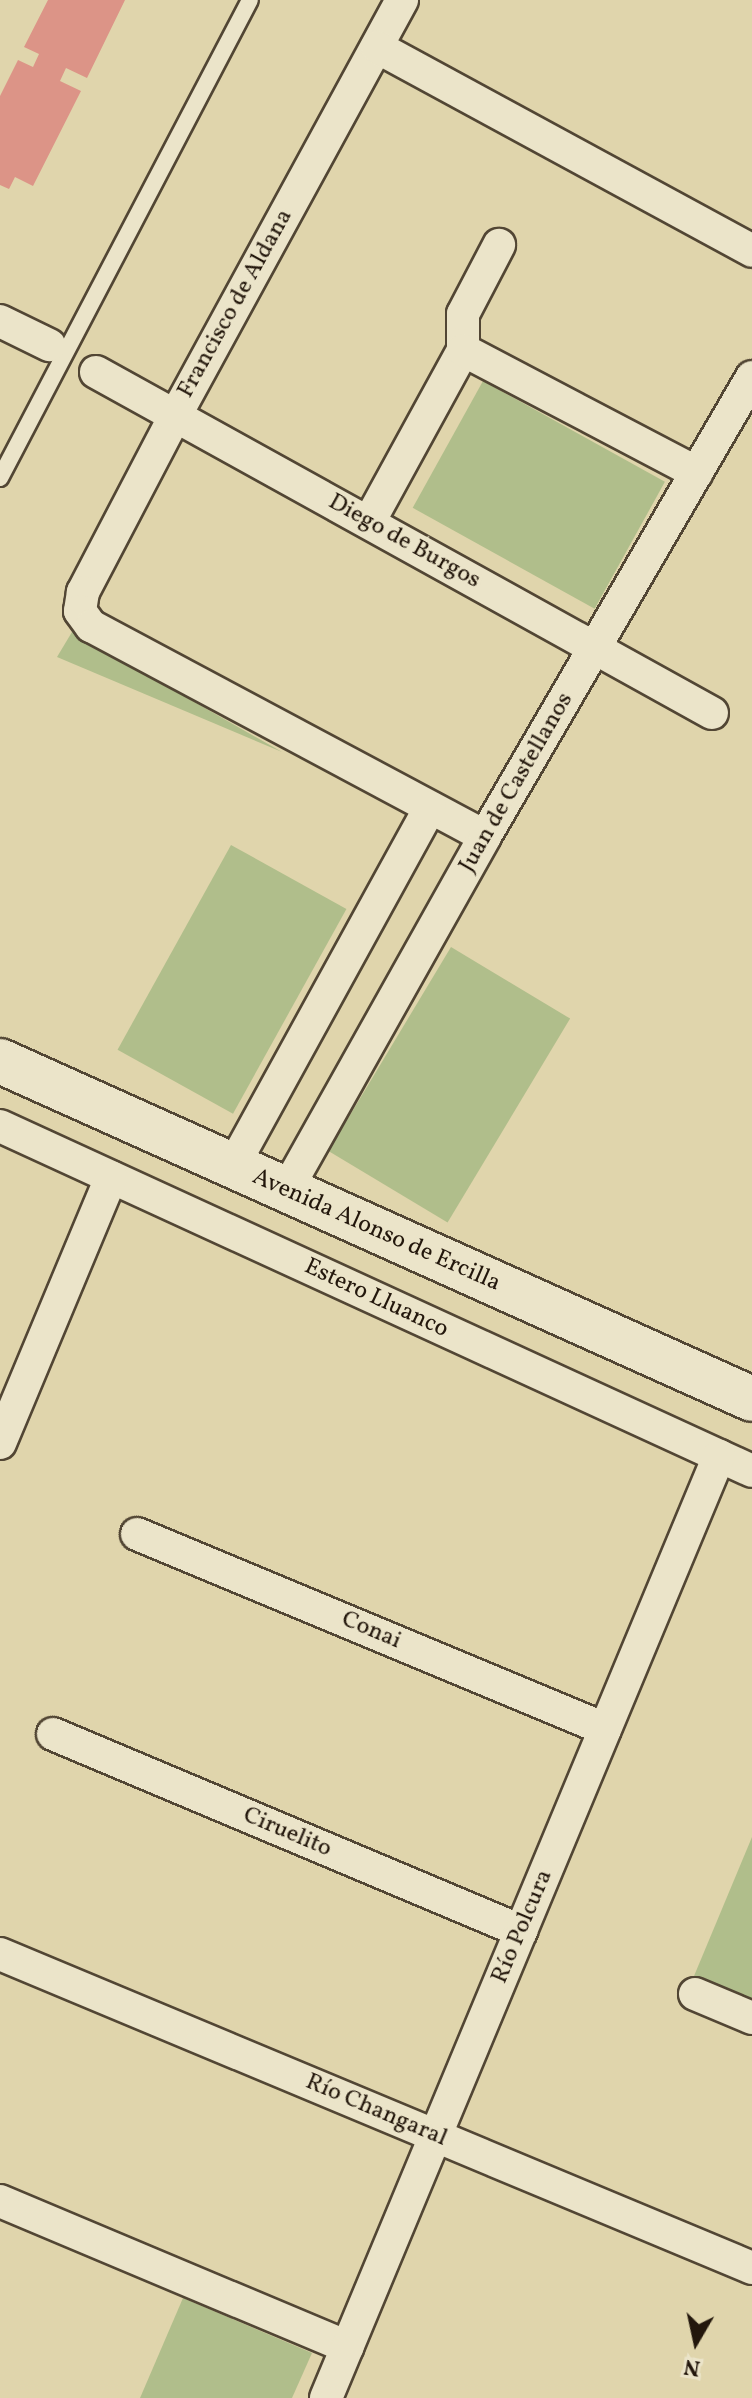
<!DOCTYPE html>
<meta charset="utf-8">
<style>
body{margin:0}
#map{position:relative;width:752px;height:2398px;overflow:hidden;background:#e0d5ac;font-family:Vollkorn,serif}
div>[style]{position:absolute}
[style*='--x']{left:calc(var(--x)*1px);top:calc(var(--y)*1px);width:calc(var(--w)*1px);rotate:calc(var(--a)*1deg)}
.green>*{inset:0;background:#b0be8b;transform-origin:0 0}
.building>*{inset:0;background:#dc9487}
.roads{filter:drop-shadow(2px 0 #524634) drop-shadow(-2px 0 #524634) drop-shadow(0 2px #524634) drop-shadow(0 -2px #524634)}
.lane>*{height:16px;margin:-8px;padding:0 8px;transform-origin:8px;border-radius:8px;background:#ebe4c9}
.street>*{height:32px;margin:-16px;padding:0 16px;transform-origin:16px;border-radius:16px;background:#ebe4c9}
.secondary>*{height:44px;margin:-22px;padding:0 22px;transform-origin:22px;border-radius:22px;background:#ebe4c9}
span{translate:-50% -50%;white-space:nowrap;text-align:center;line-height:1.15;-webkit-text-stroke:6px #ebe4c9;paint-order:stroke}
.street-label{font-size:24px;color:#23170c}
.north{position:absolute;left:656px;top:2302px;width:80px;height:80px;-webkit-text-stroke:6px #ebe4c9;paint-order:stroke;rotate:189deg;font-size:22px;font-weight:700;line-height:32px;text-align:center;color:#23170c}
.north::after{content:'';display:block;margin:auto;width:28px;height:36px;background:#23170c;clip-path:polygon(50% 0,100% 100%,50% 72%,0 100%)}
</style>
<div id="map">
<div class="green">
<div style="left:483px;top:381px;width:208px;height:145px;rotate:29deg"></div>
<div style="clip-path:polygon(72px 632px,282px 752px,57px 657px)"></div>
<div style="left:231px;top:845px;width:132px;height:234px;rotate:29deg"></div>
<div style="left:451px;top:947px;width:139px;height:238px;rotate:31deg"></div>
<div style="clip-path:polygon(752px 1837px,752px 2000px,694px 1976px)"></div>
<div style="clip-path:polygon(183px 2298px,312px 2353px,292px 2398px,140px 2398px)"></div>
</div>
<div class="building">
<div style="clip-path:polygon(48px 0,125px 0,87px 78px,66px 68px,60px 81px,81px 91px,33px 186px,15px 177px,9px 189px,0 185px,0 96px,18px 60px,33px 67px,39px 54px,24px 47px)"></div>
</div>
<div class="roads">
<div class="lane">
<div style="--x:0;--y:478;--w:539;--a:-62.39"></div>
</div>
<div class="street">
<div style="--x:402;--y:0;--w:474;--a:118.6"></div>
<div style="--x:175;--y:416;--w:199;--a:117.6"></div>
<div style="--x:83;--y:592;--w:19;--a:99"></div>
<div style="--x:80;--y:611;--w:19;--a:54"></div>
<div style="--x:91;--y:626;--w:446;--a:28.1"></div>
<div style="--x:377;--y:47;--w:427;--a:28.5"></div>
<div style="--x:0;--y:321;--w:55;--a:26.1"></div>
<div style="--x:463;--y:350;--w:36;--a:-90"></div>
<div style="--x:463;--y:314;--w:78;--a:-62.4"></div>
<div style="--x:96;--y:372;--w:704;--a:28.97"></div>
<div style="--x:369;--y:522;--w:196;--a:-61.3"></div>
<div style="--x:463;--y:350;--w:264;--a:27.7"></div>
<div style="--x:0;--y:1126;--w:827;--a:24.64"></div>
<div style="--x:233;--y:1166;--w:409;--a:-61.2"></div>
<div style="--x:286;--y:1191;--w:407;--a:-60.7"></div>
<div style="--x:485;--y:836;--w:531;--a:-59.81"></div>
<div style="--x:0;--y:1443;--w:288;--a:-67.3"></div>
<div style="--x:137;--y:1534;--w:507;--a:22.62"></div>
<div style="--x:53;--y:1734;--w:508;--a:22.83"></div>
<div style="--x:0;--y:1954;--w:815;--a:22.66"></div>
<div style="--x:695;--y:1994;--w:62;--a:22.8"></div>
<div style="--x:0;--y:2201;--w:377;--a:22.8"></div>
<div style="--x:326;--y:2398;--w:1021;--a:-67.35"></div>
</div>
<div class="secondary">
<div style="--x:0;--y:1061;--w:824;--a:24.2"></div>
</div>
</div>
<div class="street-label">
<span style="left:236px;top:304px;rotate:-61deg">Francisco de Aldana</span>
<span style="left:404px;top:542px;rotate:29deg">Diego de Burgos</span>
<span style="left:517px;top:783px;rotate:-60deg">Juan de Castellanos</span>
<span style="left:376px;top:1231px;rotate:24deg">Avenida Alonso de Ercilla</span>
<span style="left:376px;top:1299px;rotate:25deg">Estero Lluanco</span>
<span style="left:371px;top:1631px;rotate:23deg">Conai</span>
<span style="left:287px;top:1833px;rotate:23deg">Ciruelito</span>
<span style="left:523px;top:1927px;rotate:-67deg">Río Polcura</span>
<span style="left:376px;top:2111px;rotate:23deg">Río Changaral</span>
</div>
<div class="north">N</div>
</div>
